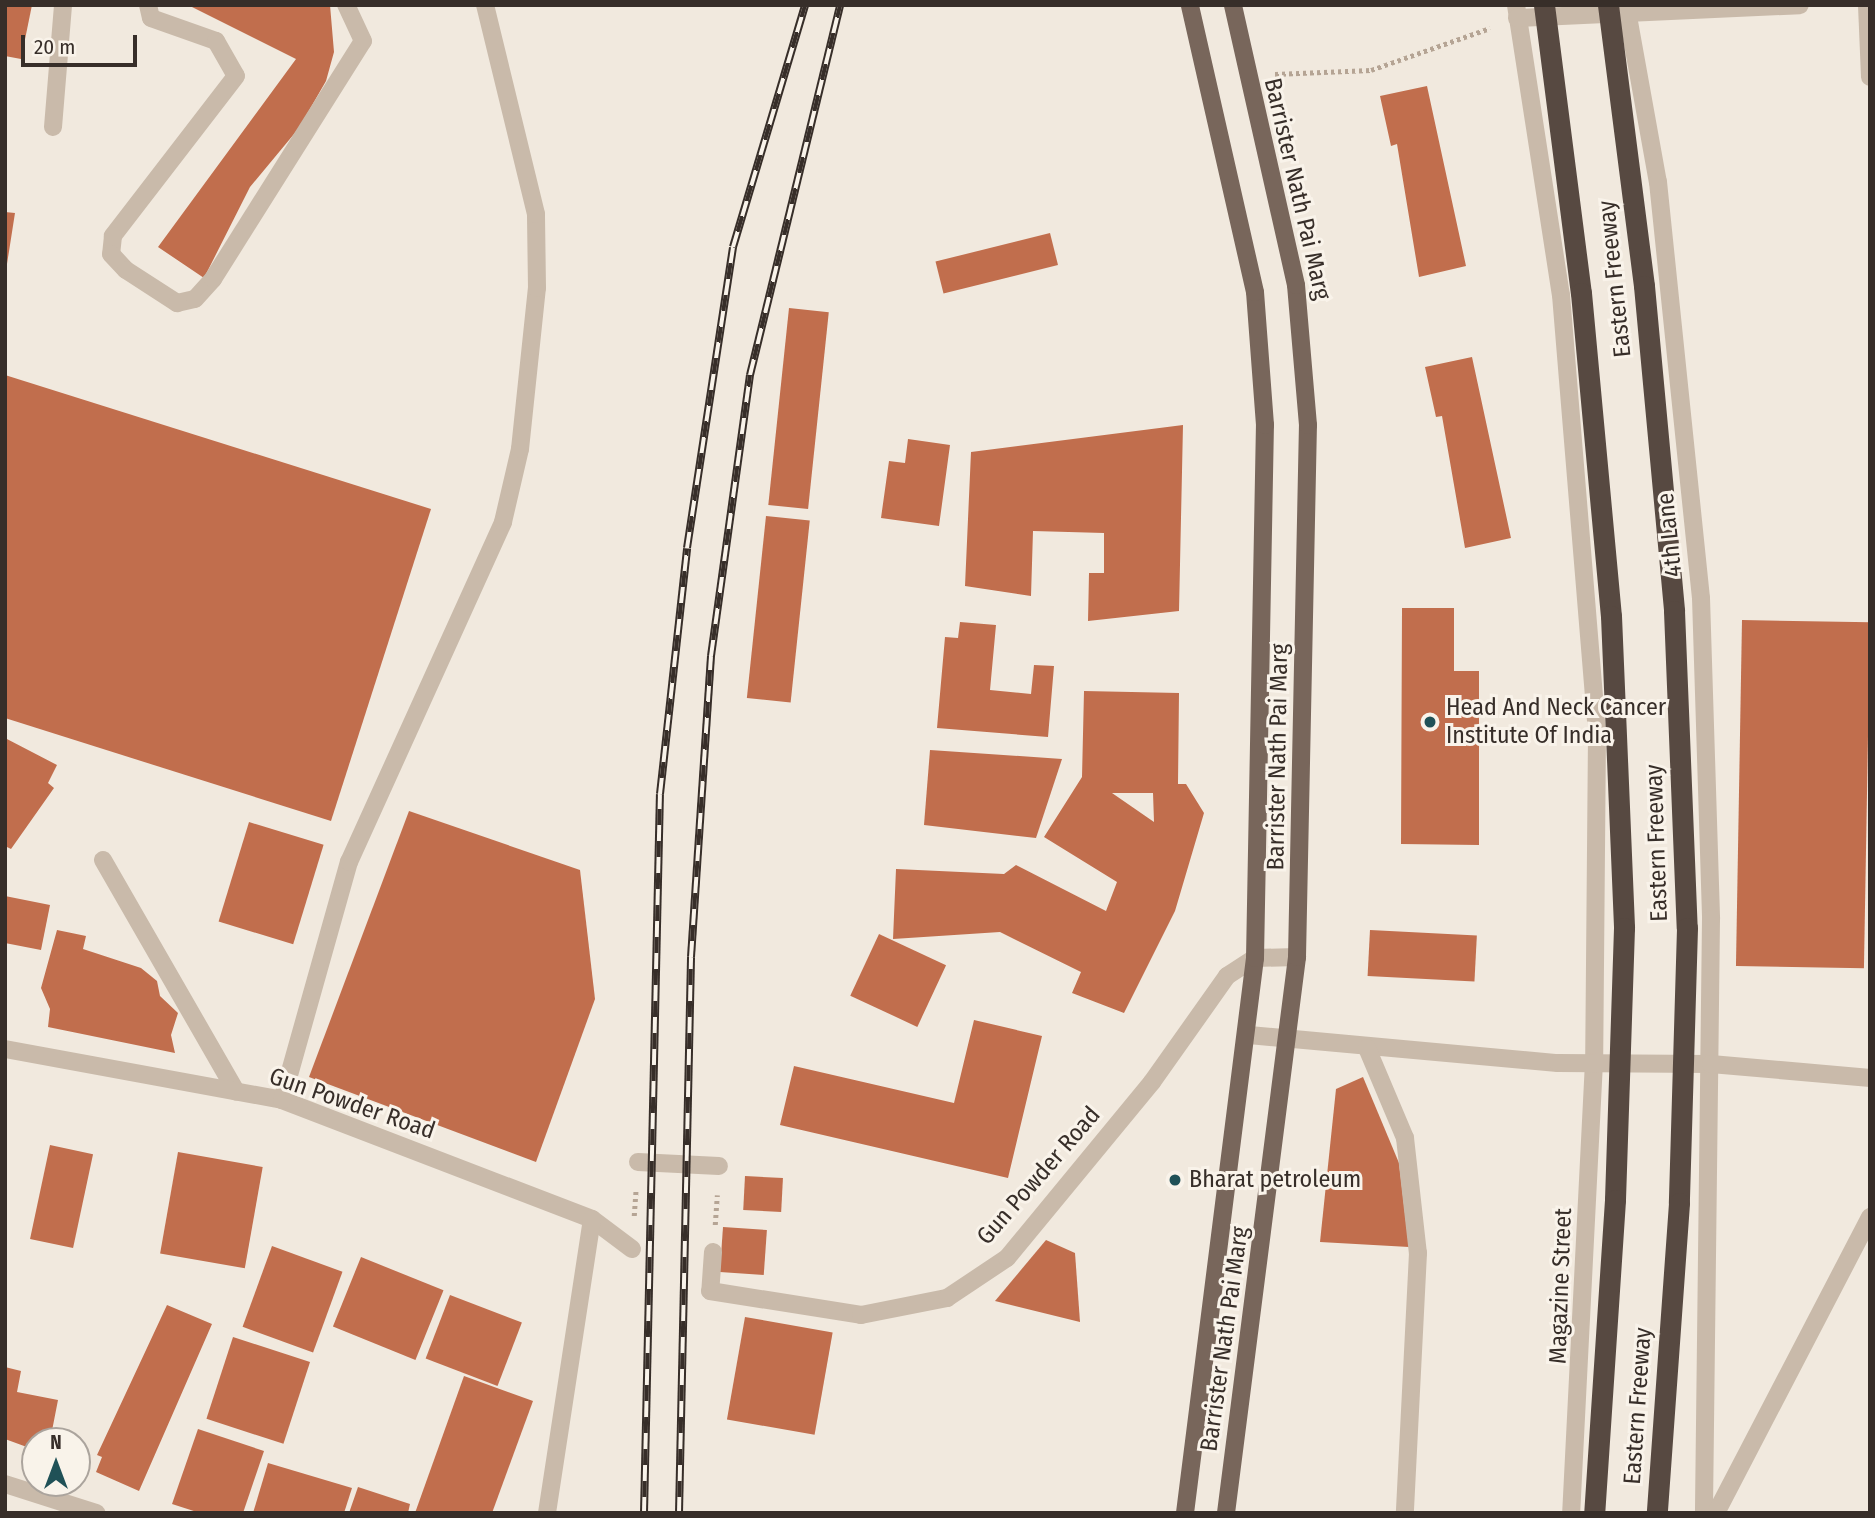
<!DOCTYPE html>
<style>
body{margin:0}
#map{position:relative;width:1875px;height:1518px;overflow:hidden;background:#f1e9de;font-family:"Fira Sans Condensed",sans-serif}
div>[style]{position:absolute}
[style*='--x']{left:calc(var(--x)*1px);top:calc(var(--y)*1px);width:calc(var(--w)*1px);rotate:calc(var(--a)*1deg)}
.building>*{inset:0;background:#c16e4d;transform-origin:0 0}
.path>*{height:4.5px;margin-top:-2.25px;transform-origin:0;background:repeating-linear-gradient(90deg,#b5a494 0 3.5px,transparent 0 7px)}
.minor>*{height:18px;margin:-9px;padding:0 9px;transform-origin:9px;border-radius:9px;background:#c9baaa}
.major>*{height:18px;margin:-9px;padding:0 9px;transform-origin:9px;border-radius:9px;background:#78665b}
.rail>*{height:8px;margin-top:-4px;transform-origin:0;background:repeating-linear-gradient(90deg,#f9f3ea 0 16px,#372e29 0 32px);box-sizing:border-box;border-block:2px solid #372e29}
.highway-bridge>*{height:21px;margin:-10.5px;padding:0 10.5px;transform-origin:10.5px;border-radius:10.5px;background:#574941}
.dots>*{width:19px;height:19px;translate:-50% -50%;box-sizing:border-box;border:4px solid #f9f3ea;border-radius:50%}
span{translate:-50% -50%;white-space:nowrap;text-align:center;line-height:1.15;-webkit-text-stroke:6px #f9f3ea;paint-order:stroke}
.street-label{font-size:24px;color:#372e29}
.poi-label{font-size:24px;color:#372e29}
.left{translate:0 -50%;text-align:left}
.frame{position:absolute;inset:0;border:7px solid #372e29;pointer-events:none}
.north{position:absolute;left:21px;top:1427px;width:70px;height:70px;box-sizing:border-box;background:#f9f3ea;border:2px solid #aba49d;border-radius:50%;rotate:0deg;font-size:19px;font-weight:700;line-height:28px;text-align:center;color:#372e29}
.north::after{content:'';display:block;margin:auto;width:24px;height:32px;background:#205157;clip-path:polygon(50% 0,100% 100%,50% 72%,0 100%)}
.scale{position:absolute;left:21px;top:35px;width:116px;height:32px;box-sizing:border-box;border:4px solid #372e29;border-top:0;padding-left:9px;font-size:21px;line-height:24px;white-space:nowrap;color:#372e29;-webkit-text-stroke:5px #f9f3ea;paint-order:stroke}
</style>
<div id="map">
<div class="building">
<div style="clip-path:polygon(5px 5px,32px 5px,21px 59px,5px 56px)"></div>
<div style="clip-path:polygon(188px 5px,330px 5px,334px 52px,326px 81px,299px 128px,250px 187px,204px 278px,158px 247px,296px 59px)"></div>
<div style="clip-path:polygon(1427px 86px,1466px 266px,1419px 277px,1397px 144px,1391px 146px,1380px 96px)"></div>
<div style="clip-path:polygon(5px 212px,15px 213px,7px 264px,5px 264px)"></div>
<div style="left:1050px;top:233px;width:33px;height:118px;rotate:76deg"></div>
<div style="left:789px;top:308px;width:40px;height:198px;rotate:6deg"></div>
<div style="clip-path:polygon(1472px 357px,1511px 538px,1465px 548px,1442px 416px,1436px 417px,1425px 367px)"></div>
<div style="clip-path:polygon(5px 375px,431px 509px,331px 821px,5px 718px)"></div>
<div style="clip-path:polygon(1183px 425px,1179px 611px,1088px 621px,1089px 573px,1104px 573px,1104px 533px,1033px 531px,1031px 596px,965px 586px,971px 452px)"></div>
<div style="clip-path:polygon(908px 439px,950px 445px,939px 526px,881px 518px,889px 461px,905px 463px)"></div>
<div style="left:766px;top:516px;width:44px;height:183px;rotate:6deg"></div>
<div style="clip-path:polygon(1402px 608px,1454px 608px,1454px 671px,1479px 671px,1479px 845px,1401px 844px)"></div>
<div style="left:1742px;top:620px;width:128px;height:346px;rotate:1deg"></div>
<div style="clip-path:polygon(960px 622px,996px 625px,990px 690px,1031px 694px,1034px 665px,1054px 666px,1048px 737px,937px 728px,945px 637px,958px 638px)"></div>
<div style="clip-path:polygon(evenodd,1084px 691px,1179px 693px,1178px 784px,1186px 784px,1204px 813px,1175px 911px,1124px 1013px,1072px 993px,1081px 972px,1000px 932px,893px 939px,896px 869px,1004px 874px,1016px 865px,1106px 911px,1117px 882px,1044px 837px,1082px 777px,1084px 691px,1112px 793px,1153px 793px,1154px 822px,1112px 793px)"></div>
<div style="clip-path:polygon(5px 738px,57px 765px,48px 783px,54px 788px,11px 849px,5px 846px)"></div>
<div style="clip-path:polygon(930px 750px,1062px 759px,1036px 838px,924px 825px)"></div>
<div style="clip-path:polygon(409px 811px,580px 870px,595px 999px,536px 1162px,309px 1077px)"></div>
<div style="left:249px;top:822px;width:78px;height:104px;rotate:17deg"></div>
<div style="clip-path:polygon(5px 896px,50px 905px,41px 950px,5px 943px)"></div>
<div style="clip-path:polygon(57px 930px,86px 936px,83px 949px,141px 968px,157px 981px,160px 996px,178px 1013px,171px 1035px,175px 1053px,48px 1027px,50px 1009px,41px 988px)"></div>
<div style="left:1370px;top:930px;width:107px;height:46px;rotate:3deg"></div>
<div style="left:879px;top:934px;width:74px;height:68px;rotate:25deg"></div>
<div style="clip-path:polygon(974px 1020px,1042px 1036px,1008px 1178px,780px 1125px,794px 1066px,954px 1103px)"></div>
<div style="clip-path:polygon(1363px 1077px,1399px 1163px,1409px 1247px,1320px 1242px,1336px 1089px)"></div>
<div style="left:50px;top:1145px;width:44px;height:96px;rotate:12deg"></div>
<div style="left:178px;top:1152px;width:86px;height:103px;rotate:10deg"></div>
<div style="left:745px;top:1176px;width:38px;height:34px;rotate:3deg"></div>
<div style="left:723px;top:1227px;width:44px;height:45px;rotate:4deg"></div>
<div style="clip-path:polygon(1046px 1240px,1075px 1253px,1080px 1322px,995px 1301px)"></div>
<div style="left:272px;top:1246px;width:75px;height:86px;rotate:20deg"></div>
<div style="left:361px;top:1257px;width:89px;height:75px;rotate:22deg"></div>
<div style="left:450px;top:1295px;width:77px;height:68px;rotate:21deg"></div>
<div style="clip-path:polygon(167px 1305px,212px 1324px,139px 1491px,96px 1472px,102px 1457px,97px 1455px)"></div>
<div style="left:745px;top:1317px;width:89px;height:104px;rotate:10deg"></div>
<div style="left:233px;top:1337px;width:81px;height:86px;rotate:18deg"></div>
<div style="clip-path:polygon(5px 1367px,21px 1371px,17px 1392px,58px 1400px,50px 1441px,35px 1441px,35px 1450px,5px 1439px)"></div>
<div style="clip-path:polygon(464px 1376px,533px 1401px,492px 1513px,415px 1513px)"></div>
<div style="clip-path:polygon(198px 1429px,264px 1451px,243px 1513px,200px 1513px,172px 1504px)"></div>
<div style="clip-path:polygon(268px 1463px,352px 1488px,344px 1513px,253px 1513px)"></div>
<div style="clip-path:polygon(358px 1487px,410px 1504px,408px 1513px,349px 1513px)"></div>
</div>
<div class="path">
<div style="--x:1275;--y:74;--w:96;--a:-2.4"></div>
<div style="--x:1371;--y:70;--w:126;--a:-19.4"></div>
<div style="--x:634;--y:1216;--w:26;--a:-86"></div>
<div style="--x:715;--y:1225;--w:30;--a:-86"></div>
</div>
<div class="minor">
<div style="--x:148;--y:5;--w:13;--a:77"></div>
<div style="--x:151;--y:18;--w:69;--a:19.5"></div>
<div style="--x:216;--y:41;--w:40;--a:60.3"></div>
<div style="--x:236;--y:76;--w:202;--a:127.6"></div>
<div style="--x:113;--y:236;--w:18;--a:96"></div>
<div style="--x:111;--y:254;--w:22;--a:47"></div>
<div style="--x:126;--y:270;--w:61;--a:32.9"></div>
<div style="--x:177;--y:303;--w:18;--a:-13"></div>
<div style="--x:195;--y:299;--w:27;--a:-48"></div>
<div style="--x:213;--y:279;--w:281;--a:-57.8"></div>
<div style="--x:363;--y:41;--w:40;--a:-115"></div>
<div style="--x:1516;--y:5;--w:293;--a:81.2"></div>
<div style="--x:1561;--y:295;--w:441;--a:85.3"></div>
<div style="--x:1597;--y:735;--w:327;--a:90.5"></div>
<div style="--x:1594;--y:1062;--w:452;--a:92.9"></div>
<div style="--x:1626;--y:5;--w:180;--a:79.8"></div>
<div style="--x:1658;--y:182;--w:418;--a:84.1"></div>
<div style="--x:1701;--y:598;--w:321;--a:88.2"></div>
<div style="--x:1711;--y:919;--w:594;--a:90.68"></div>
<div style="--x:1867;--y:5;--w:72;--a:87.6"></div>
<div style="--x:1517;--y:18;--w:283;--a:-2.6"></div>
<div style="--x:53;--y:127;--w:122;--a:-85.3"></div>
<div style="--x:103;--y:860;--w:267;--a:60.1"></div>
<div style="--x:1249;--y:1035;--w:310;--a:5.2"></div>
<div style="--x:1558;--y:1063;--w:153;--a:0.4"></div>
<div style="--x:1711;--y:1064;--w:160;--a:5"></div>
<div style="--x:1367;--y:1048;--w:98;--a:67.1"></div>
<div style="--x:1405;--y:1138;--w:116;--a:83.6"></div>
<div style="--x:1418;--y:1253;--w:260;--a:92.9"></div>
<div style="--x:5;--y:1049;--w:282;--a:10.4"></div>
<div style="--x:282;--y:1100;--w:332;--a:21"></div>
<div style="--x:592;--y:1219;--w:50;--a:36.9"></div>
<div style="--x:282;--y:1100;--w:247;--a:-74.3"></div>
<div style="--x:349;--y:862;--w:373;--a:-65.6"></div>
<div style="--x:503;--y:522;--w:75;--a:-76.9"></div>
<div style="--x:520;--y:449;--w:162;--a:-84"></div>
<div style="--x:537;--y:288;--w:74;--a:-90.8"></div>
<div style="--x:536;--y:214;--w:215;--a:-103.7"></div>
<div style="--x:638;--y:1162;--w:81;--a:2.8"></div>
<div style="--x:713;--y:1252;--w:39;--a:94"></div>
<div style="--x:710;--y:1291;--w:153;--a:9"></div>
<div style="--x:861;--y:1315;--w:88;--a:-11.2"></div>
<div style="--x:947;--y:1298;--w:72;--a:-33.7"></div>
<div style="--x:1007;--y:1258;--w:228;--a:-50.5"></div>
<div style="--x:1152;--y:1082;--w:130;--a:-54.7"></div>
<div style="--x:1227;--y:976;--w:33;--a:-33"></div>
<div style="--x:1255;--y:958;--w:42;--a:-1.4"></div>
<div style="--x:5;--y:1484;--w:96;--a:17.7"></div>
<div style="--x:547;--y:1513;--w:297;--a:-81.3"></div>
<div style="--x:1716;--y:1513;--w:334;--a:-62.5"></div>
</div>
<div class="major">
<div style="--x:1185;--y:1513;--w:559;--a:-82.81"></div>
<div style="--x:1255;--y:958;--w:533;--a:-88.93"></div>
<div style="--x:1265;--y:425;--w:133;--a:-94.3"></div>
<div style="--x:1255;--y:292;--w:294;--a:-102.8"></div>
<div style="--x:1226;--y:1513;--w:561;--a:-82.72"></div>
<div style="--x:1297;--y:957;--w:532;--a:-88.82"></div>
<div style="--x:1308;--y:425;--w:141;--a:-94.9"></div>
<div style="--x:1296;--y:285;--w:287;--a:-102.7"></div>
</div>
<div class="rail">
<div style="--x:644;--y:1513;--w:719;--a:-88.73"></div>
<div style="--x:660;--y:794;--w:247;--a:-83.7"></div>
<div style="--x:687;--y:548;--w:304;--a:-81.3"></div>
<div style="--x:733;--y:247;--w:252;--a:-73.4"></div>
<div style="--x:679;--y:1513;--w:556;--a:-88.76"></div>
<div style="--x:691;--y:957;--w:302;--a:-86.2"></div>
<div style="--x:711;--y:656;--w:284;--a:-82.1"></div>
<div style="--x:750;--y:375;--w:381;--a:-76.3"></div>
</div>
<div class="highway-bridge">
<div style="--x:1544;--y:5;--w:290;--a:82.7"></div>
<div style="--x:1581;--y:293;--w:324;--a:84.7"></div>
<div style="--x:1611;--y:616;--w:312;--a:87.6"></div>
<div style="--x:1624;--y:928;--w:272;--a:91.9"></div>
<div style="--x:1615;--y:1200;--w:314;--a:93.8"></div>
<div style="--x:1608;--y:5;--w:283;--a:82.7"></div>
<div style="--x:1644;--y:286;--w:326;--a:84.7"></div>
<div style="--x:1674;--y:611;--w:317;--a:87.7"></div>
<div style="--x:1687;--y:928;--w:275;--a:91.7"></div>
<div style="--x:1679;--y:1203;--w:311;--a:94.1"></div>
</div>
<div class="dots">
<div style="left:1430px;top:722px;background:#205157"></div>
<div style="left:1175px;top:1180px;background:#205157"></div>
</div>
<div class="street-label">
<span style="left:1297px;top:189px;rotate:77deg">Barrister Nath Pai Marg</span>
<span style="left:1615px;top:279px;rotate:-96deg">Eastern Freeway</span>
<span style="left:1670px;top:535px;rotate:-96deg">4th Lane</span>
<span style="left:1278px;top:757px;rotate:-89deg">Barrister Nath Pai Marg</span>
<span style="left:1657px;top:843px;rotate:-92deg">Eastern Freeway</span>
<span style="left:352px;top:1104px;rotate:19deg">Gun Powder Road</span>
<span style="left:1039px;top:1176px;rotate:-49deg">Gun Powder Road</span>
<span style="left:1561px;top:1286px;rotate:-88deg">Magazine Street</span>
<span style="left:1225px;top:1339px;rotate:-82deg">Barrister Nath Pai Marg</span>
<span style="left:1638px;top:1406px;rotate:-86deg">Eastern Freeway</span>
</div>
<div class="poi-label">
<span class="left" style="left:1446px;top:722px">Head And Neck Cancer<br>Institute Of India</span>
<span class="left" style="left:1189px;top:1180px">Bharat petroleum</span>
</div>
<div class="frame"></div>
<div class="north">N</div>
<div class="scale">20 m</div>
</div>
